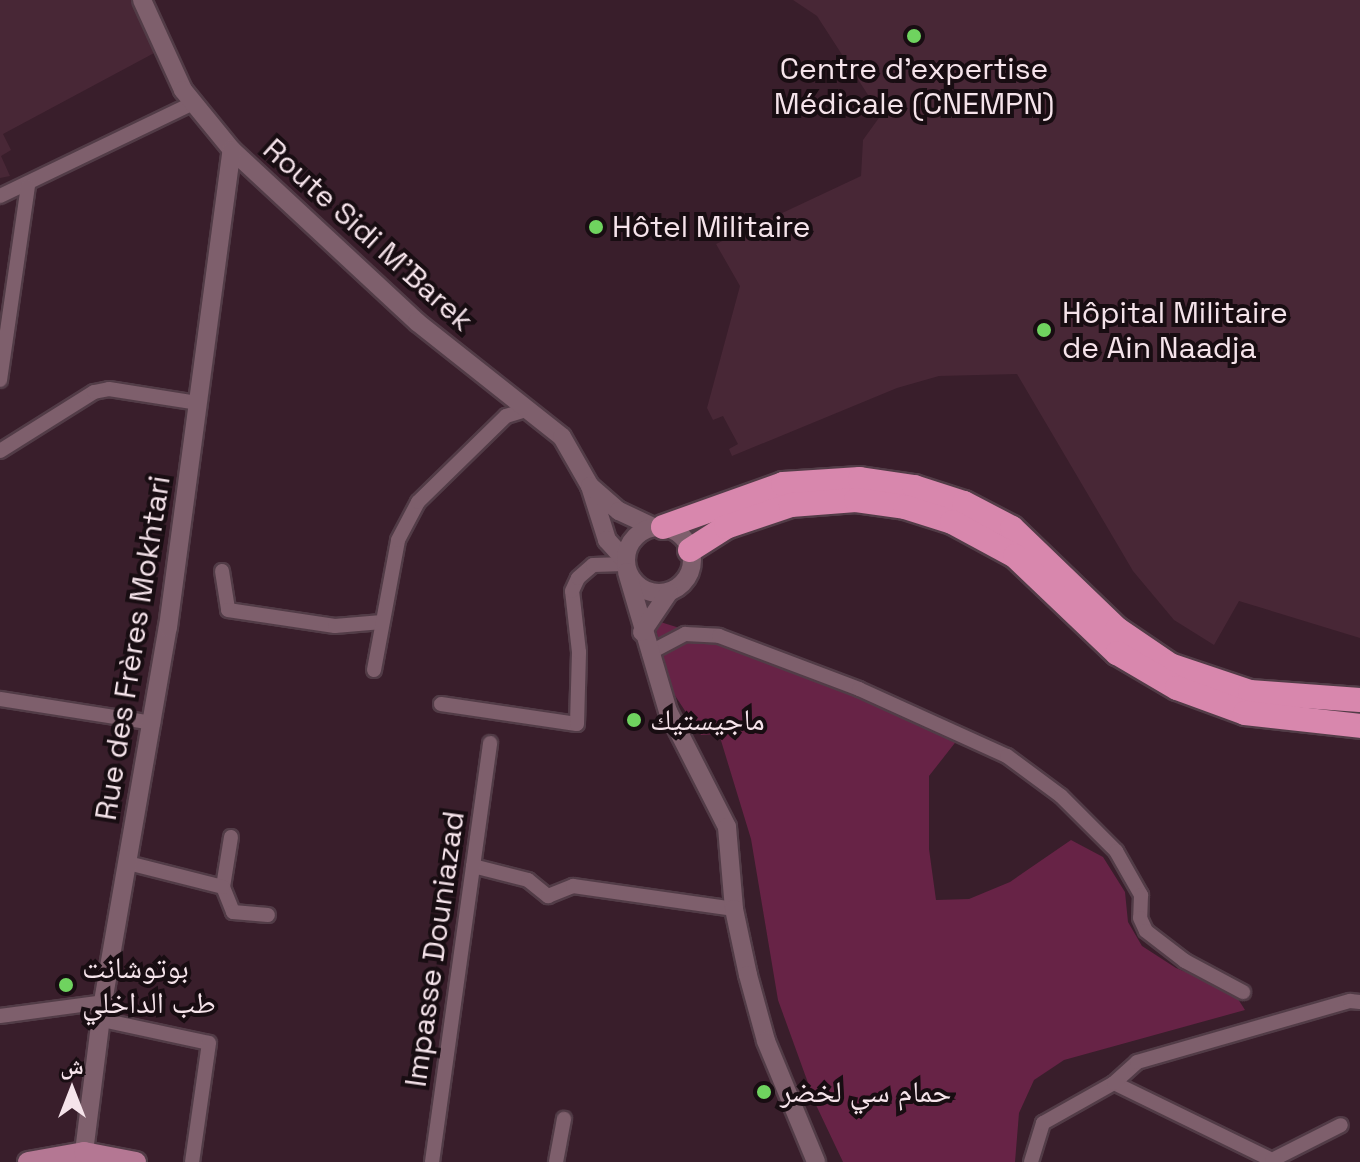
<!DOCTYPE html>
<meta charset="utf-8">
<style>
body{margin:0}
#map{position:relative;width:1360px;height:1162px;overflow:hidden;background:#391e2b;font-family:"Space Grotesk","Noto Naskh Arabic",sans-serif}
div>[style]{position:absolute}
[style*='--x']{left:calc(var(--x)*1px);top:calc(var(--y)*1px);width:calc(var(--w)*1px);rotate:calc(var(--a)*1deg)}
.built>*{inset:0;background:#482736}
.green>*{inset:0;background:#672346}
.roads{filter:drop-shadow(2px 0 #523c47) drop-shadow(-2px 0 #523c47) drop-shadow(0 2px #523c47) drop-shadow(0 -2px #523c47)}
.street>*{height:14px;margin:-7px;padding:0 7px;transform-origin:7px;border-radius:7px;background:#7e5f6c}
.secondary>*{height:18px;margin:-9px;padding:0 9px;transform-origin:9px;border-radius:9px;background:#7e5f6c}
.secondary>.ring{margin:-9px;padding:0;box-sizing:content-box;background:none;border:18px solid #7e5f6c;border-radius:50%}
.primary>*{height:20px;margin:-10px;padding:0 10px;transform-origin:10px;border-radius:10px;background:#b47793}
.highway>*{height:24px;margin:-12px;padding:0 12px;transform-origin:12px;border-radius:12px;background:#d887ad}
.dots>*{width:22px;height:22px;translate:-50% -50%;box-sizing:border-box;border:4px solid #180d12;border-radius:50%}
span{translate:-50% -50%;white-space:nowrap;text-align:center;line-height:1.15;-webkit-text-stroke:8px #180d12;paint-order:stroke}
.poi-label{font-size:30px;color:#f5e3ea}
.left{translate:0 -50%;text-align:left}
.street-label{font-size:30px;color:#f5e3ea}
.north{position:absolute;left:32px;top:1050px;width:80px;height:80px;-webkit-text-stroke:6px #180d12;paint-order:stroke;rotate:0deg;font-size:22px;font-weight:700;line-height:32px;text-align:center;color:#f5e3ea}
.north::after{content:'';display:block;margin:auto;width:28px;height:36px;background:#f5e3ea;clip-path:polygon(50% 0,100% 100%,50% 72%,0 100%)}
</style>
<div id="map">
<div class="built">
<div style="clip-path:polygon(0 0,132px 0,156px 52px,3px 134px,11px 150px,1px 156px,10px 176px,0 178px)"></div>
<div style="clip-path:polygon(793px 0,1360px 0,1360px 638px,1239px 601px,1214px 645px,1174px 620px,1133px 571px,1017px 374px,939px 376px,897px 388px,732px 456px,729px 449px,738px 444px,723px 416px,713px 420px,707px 408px,740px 286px,716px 244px,861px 176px,863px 140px,881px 115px,817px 16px)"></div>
</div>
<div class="green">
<div style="clip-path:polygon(654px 620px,750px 650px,958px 739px,929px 776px,929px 849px,936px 900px,969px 899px,1010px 882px,1071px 840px,1103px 857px,1125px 892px,1128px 922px,1142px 946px,1176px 968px,1233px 991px,1245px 1010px,1064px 1060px,1034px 1080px,1019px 1113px,1015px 1162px,843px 1162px,816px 1105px,778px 1000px,751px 839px,719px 734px,701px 735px,668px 685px)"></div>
</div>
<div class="roads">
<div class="street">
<div style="--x:0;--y:196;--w:212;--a:-25.7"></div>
<div style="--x:0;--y:380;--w:196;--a:-81.8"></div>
<div style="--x:0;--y:451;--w:111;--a:-32.1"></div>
<div style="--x:94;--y:392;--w:15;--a:-11"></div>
<div style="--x:109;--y:389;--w:89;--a:9"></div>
<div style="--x:222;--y:571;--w:39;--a:81"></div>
<div style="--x:228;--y:610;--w:108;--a:8.5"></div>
<div style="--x:335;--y:626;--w:47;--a:-4.9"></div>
<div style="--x:649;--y:653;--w:41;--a:-27.8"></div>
<div style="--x:685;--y:634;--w:34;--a:3"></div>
<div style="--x:719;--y:636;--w:150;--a:20.7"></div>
<div style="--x:859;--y:689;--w:162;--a:24.4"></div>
<div style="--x:1007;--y:756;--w:67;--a:36.5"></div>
<div style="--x:1061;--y:796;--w:78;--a:45"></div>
<div style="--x:1116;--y:851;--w:51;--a:60.4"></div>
<div style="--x:1141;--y:895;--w:23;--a:92"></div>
<div style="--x:1140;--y:918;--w:14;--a:65"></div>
<div style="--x:1146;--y:931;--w:49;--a:37.6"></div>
<div style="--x:1185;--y:961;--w:66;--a:28.1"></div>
<div style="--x:374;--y:670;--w:132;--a:-79.5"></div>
<div style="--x:398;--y:540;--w:43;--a:-62.2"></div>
<div style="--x:418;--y:502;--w:123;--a:-44.3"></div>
<div style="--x:506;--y:416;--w:24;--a:-17"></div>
<div style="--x:0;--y:699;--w:155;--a:8.9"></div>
<div style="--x:441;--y:704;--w:137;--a:8.4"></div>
<div style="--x:577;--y:724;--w:72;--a:-88.4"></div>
<div style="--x:579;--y:652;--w:61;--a:-96.5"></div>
<div style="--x:572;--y:591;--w:14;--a:-65"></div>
<div style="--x:578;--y:578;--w:20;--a:-41"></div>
<div style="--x:593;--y:565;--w:32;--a:-2"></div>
<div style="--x:231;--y:837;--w:51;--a:99.1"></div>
<div style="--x:223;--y:887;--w:27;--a:68"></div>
<div style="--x:233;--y:912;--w:35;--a:5"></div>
<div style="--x:128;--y:863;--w:98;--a:14.2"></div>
<div style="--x:473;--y:866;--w:57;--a:14.3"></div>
<div style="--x:528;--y:880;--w:26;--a:39"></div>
<div style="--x:548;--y:896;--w:27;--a:-22"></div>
<div style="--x:573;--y:886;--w:163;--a:8.1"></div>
<div style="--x:0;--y:1016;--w:104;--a:-7.7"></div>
<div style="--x:102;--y:1020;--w:109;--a:12.1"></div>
<div style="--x:209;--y:1043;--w:120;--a:98.1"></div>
<div style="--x:1114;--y:1083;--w:176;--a:26"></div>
<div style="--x:1272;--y:1160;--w:77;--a:-26.9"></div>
<div style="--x:432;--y:1162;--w:423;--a:-82.1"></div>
<div style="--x:556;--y:1162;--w:44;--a:-79.5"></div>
<div style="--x:1031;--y:1162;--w:41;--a:-72.9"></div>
<div style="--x:1043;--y:1123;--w:81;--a:-29.4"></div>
<div style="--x:1114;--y:1083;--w:31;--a:-42"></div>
<div style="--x:1137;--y:1062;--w:222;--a:-16"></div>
<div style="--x:1350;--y:1001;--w:10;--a:6"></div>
</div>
<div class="secondary">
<div style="--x:142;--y:0;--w:99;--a:65.5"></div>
<div style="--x:183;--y:90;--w:77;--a:50.8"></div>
<div style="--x:232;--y:150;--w:253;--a:42.9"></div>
<div style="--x:417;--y:322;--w:185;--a:38.4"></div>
<div style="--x:562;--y:437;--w:56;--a:60.3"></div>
<div style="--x:590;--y:486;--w:57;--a:72.5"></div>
<div style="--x:607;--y:540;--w:27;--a:48"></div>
<div style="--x:590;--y:486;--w:38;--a:41"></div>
<div style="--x:619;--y:511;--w:38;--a:25"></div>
<div class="ring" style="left:626px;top:527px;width:48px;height:48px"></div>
<div style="--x:627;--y:572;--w:145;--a:73.6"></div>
<div style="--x:668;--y:711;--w:130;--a:63"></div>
<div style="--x:727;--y:827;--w:82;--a:85.1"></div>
<div style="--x:734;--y:909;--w:67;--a:78"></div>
<div style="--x:748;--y:975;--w:68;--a:74.7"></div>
<div style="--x:766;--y:1041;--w:131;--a:67.5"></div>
<div style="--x:642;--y:632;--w:48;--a:-56"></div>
<div style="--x:84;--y:1152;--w:151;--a:-82.8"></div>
<div style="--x:103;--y:1002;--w:381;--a:-80.2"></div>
<div style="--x:168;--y:627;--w:481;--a:-82.4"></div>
</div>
<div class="primary">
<div style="--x:28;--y:1162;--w:57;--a:-10.1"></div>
<div style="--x:84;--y:1152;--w:53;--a:10.9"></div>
</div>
<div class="highway">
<div style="--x:663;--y:527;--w:127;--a:-19.7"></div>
<div style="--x:783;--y:484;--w:77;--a:-3.7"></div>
<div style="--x:860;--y:479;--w:55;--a:8.4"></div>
<div style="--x:914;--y:487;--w:52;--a:17.7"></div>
<div style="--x:964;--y:503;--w:54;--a:27.5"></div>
<div style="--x:1012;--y:528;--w:146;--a:43.9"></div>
<div style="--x:1117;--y:629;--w:64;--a:34.2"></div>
<div style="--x:1170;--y:665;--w:84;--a:18.6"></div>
<div style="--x:1250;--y:692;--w:110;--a:4.2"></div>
<div style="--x:690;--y:550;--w:43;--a:-32.6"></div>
<div style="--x:726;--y:527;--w:69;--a:-18.7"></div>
<div style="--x:791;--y:505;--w:65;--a:-4.4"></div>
<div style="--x:856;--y:500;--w:49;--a:8.1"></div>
<div style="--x:905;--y:507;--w:49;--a:17.7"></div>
<div style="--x:952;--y:522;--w:72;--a:28.4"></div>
<div style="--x:1015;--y:556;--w:141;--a:43.6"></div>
<div style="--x:1117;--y:653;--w:69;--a:30.3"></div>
<div style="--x:1177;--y:688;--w:72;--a:20.2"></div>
<div style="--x:1245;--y:713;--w:116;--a:6.4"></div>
</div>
</div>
<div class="dots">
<div style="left:914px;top:36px;background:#6fd35f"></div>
<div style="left:596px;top:227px;background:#6fd35f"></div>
<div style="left:1044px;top:330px;background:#6fd35f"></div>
<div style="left:634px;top:720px;background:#6fd35f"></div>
<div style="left:66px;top:985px;background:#6fd35f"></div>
<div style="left:764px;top:1092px;background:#6fd35f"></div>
</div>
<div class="poi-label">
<span style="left:914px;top:86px">Centre d'expertise<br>Médicale (CNEMPN)</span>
<span class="left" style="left:612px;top:227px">Hôtel Militaire</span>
<span class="left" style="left:1062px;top:330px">Hôpital Militaire<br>de Ain Naadja</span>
<span class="left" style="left:650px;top:720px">ماجيستيك</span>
<span class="left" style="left:82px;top:985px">بوتوشانت<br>طب الداخلي</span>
<span class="left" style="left:780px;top:1092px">حمام سي لخضر</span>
</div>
<div class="street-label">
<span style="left:368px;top:235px;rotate:42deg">Route Sidi M'Barek</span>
<span style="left:133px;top:648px;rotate:-81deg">Rue des Frères Mokhtari</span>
<span style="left:435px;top:949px;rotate:-82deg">Impasse Douniazad</span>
</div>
<div class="north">ش</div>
</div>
